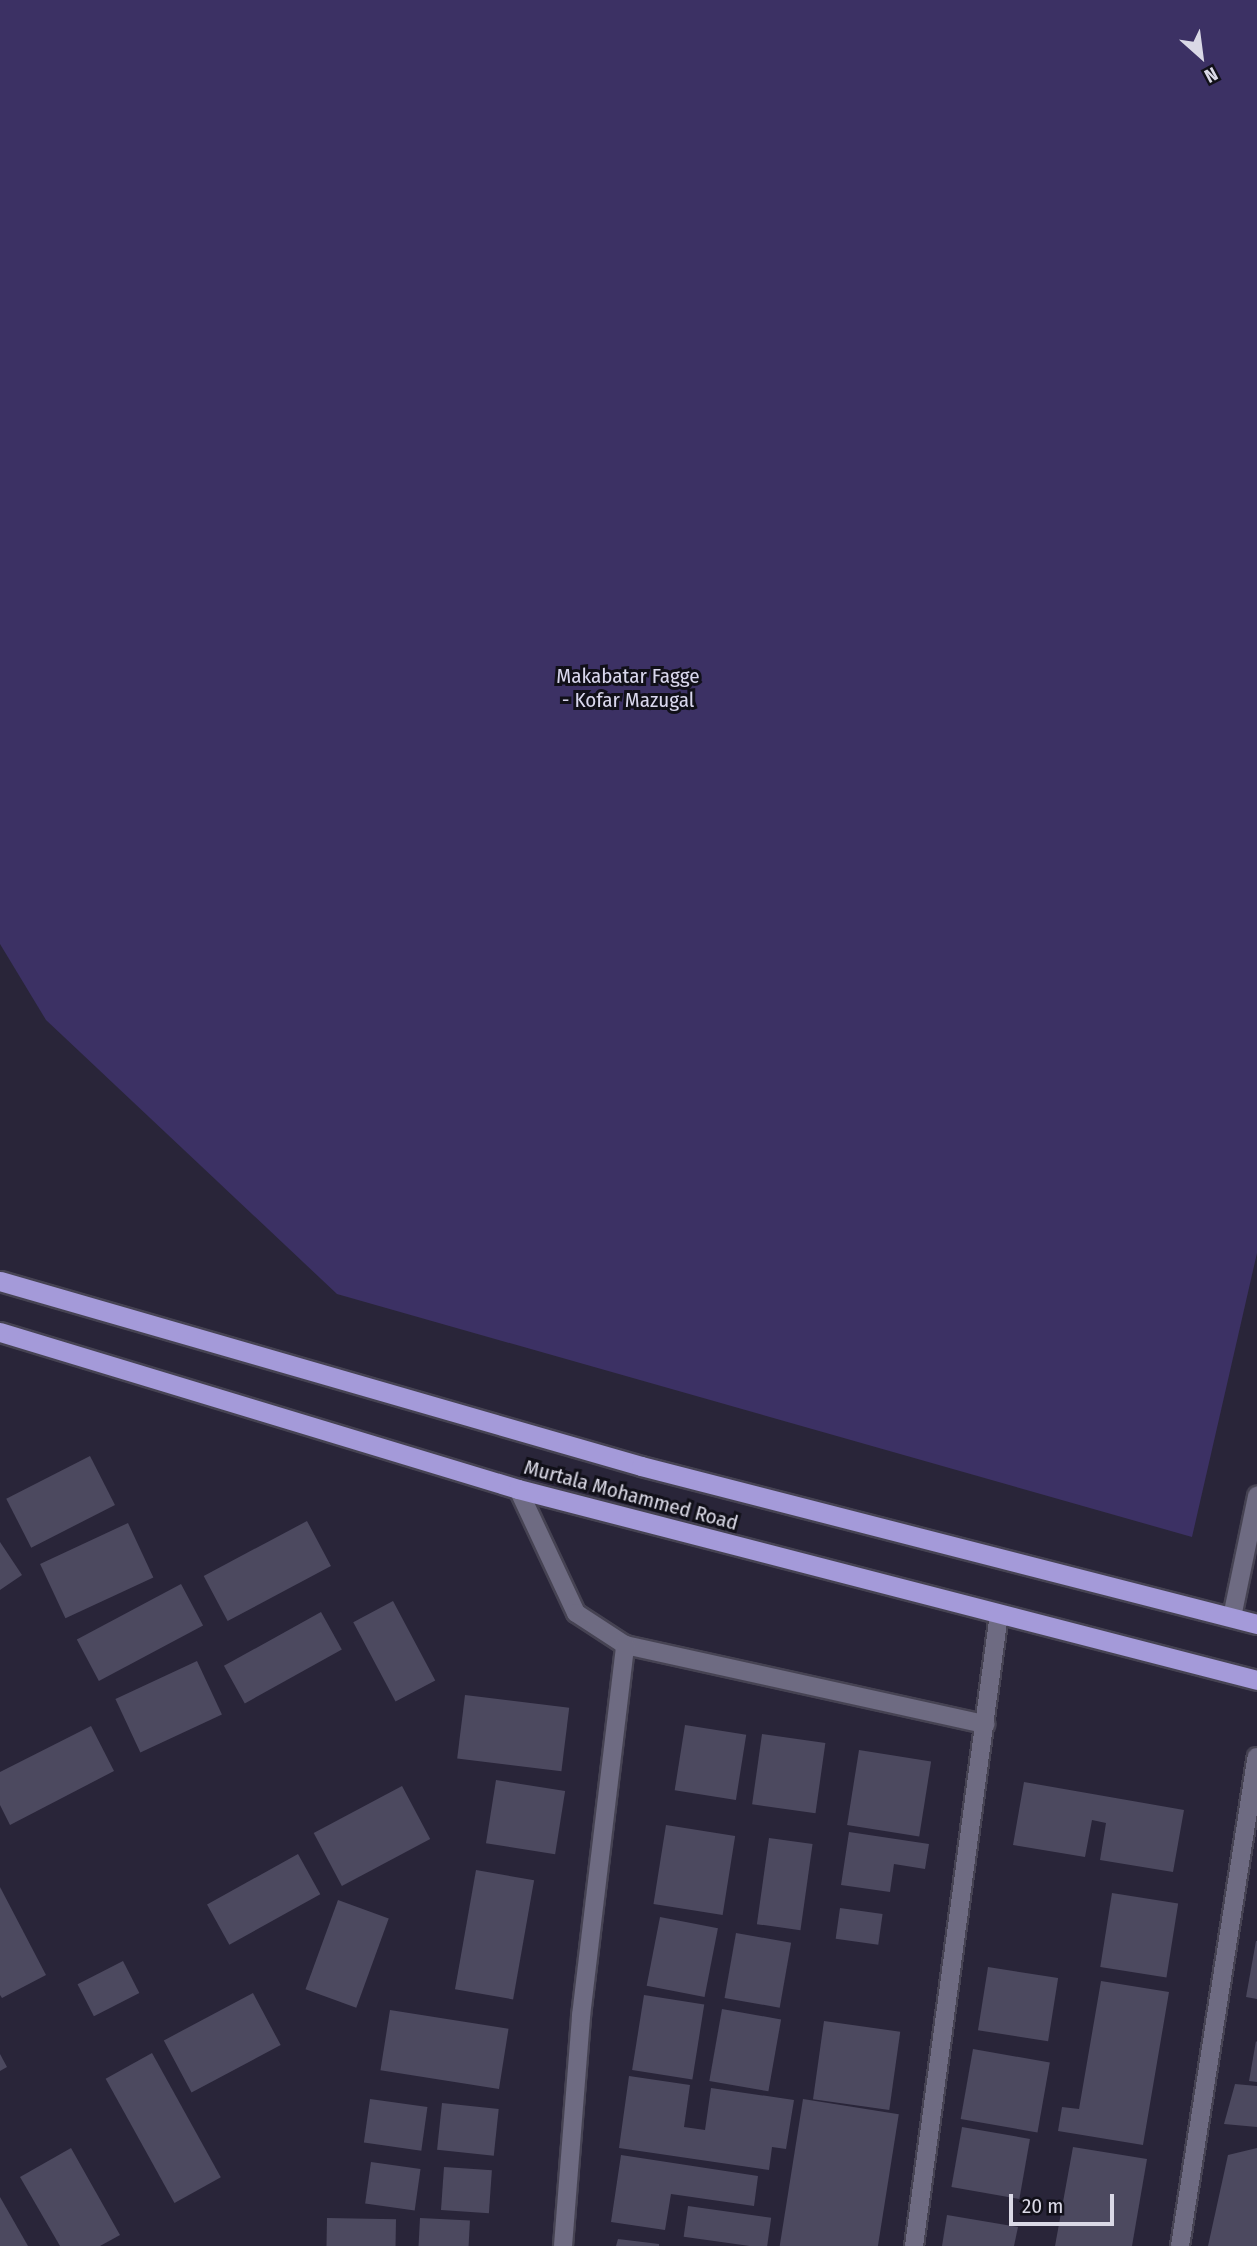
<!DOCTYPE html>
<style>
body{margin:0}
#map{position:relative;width:1257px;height:2246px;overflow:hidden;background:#292539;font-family:"Fira Sans Condensed",sans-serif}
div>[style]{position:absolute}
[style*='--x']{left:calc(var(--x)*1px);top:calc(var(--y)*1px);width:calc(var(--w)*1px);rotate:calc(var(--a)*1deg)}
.green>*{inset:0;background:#3c3164}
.building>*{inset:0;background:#4c495f;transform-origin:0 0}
.roads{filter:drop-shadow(2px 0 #464353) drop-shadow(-2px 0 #464353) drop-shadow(0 2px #464353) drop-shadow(0 -2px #464353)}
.minor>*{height:18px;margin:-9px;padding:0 9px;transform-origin:9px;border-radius:9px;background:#6e6b82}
.trunk>*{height:19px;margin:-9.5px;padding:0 9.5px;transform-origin:9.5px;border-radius:9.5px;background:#a49ad9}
span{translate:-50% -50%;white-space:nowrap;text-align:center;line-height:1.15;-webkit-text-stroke:6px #111019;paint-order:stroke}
.park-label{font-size:21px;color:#d9d7ed}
.street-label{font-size:21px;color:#dad9e6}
.north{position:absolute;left:1166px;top:21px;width:70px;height:70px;-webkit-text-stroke:5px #111019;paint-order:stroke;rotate:152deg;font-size:19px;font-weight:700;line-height:28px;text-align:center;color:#dad9e6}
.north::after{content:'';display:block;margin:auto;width:24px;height:32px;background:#dad9e6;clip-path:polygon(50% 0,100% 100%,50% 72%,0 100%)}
.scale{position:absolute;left:1009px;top:2194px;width:105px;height:32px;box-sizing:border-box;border:4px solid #dad9e6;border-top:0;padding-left:9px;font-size:21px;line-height:24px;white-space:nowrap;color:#dad9e6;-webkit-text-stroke:5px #111019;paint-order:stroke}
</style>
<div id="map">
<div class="green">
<div style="clip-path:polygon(0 0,1257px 0,1257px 1253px,1192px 1537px,337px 1294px,46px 1020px,0 944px)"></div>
</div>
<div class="building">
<div style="left:90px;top:1456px;width:55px;height:94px;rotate:63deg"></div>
<div style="left:307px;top:1521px;width:51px;height:117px;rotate:62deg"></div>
<div style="left:128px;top:1523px;width:60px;height:97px;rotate:65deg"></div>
<div style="clip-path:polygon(0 1542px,22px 1575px,0 1590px)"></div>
<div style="left:181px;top:1584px;width:47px;height:118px;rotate:62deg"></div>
<div style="left:393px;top:1601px;width:90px;height:45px;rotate:62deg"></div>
<div style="left:321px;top:1612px;width:43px;height:111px;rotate:61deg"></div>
<div style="left:197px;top:1661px;width:59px;height:90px;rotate:65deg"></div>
<div style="left:465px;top:1695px;width:105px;height:64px;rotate:7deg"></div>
<div style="left:685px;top:1725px;width:62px;height:66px;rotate:9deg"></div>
<div style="clip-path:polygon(91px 1726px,114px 1771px,10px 1825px,0 1805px,0 1772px)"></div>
<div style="left:762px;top:1734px;width:64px;height:71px;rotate:8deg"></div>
<div style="left:859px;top:1750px;width:73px;height:76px;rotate:9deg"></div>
<div style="left:496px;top:1780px;width:70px;height:64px;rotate:9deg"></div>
<div style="clip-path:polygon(1024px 1782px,1184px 1810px,1173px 1872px,1100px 1860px,1106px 1823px,1092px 1820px,1085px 1857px,1013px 1845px)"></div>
<div style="left:402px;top:1786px;width:60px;height:100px;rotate:62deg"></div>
<div style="left:666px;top:1825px;width:70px;height:80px;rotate:9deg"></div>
<div style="clip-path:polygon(849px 1832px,929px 1844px,925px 1869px,894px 1864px,890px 1892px,841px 1885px)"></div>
<div style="left:769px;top:1838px;width:44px;height:87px;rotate:8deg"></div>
<div style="left:298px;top:1854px;width:46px;height:104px;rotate:61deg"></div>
<div style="left:476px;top:1870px;width:59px;height:121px;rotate:10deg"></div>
<div style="clip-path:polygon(0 1887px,46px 1975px,2px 1998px,0 1995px)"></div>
<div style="left:1112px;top:1893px;width:67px;height:75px;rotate:9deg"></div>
<div style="left:338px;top:1900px;width:54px;height:95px;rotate:20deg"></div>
<div style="left:840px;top:1908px;width:43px;height:31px;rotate:8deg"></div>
<div style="left:660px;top:1917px;width:59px;height:70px;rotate:11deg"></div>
<div style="left:736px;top:1933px;width:56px;height:66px;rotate:10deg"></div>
<div style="clip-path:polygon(1256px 1941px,1257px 1941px,1257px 1999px,1246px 1997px)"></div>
<div style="left:123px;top:1961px;width:36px;height:51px;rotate:63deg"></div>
<div style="left:988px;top:1967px;width:71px;height:64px;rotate:9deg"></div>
<div style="clip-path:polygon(1101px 1981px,1169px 1992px,1143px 2145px,1058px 2131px,1062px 2107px,1079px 2109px)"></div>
<div style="left:253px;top:1993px;width:59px;height:101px;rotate:62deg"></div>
<div style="left:644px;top:1995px;width:61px;height:76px;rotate:9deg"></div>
<div style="left:722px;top:2009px;width:60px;height:73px;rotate:10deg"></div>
<div style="left:390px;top:2010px;width:120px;height:61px;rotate:9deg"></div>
<div style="left:824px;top:2021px;width:77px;height:79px;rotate:8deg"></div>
<div style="clip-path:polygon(1256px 2041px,1257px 2042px,1257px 2082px,1249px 2081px)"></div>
<div style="left:973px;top:2049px;width:78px;height:71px;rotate:10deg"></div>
<div style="left:152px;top:2053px;width:142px;height:53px;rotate:61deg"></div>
<div style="clip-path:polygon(0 2054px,7px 2067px,0 2071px)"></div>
<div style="clip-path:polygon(629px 2076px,690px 2085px,684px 2127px,705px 2130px,711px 2088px,794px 2100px,786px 2149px,772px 2147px,769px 2170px,619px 2148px)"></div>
<div style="clip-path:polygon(1235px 2084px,1257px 2086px,1257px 2127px,1224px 2124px)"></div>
<div style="left:370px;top:2099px;width:58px;height:44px;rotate:8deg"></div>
<div style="left:803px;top:2099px;width:97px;height:149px;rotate:9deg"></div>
<div style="left:442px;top:2103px;width:57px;height:47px;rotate:6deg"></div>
<div style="left:962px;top:2127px;width:69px;height:61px;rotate:10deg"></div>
<div style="clip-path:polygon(1073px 2147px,1147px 2159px,1132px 2246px,1055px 2246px)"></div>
<div style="clip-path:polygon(71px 2148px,120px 2235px,100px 2246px,60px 2246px,20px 2177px)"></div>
<div style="clip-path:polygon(1257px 2148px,1257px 2246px,1208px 2246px,1228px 2155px)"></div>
<div style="clip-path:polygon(621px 2155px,758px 2176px,754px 2206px,671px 2194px,665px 2230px,611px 2222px)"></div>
<div style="left:371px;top:2162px;width:50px;height:42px;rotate:8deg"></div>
<div style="left:444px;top:2167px;width:48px;height:43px;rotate:4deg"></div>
<div style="clip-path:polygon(0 2197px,28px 2246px,0 2246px)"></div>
<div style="left:688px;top:2206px;width:84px;height:31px;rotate:8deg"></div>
<div style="clip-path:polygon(947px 2215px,1018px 2227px,1014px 2246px,942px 2246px)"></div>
<div style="left:327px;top:2218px;width:69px;height:28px;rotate:1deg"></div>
<div style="left:420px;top:2218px;width:50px;height:28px;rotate:3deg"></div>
<div style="clip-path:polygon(618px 2239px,659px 2244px,659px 2246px,616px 2246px)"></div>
</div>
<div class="roads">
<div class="minor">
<div style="--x:518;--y:1489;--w:137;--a:64.9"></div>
<div style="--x:576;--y:1613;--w:59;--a:33.1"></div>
<div style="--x:625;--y:1645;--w:369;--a:12.4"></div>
<div style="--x:1232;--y:1617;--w:124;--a:-78.3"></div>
<div style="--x:563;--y:2246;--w:231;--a:-85.5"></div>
<div style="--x:581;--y:2016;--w:374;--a:-83.2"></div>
<div style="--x:914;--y:2246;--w:638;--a:-82.34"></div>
<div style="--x:1180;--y:2246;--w:495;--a:-81.1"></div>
</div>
<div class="trunk">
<div style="--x:0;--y:1281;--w:667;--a:16.1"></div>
<div style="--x:641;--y:1466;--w:636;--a:14.39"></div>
<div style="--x:0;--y:1332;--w:541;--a:16.86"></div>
<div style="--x:518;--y:1489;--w:763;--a:14.49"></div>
</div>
</div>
<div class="park-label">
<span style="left:628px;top:688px">Makabatar Fagge<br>- Kofar Mazugal</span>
</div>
<div class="street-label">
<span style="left:631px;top:1495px;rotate:15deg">Murtala Mohammed Road</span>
</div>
<div class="north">N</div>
<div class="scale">20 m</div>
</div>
